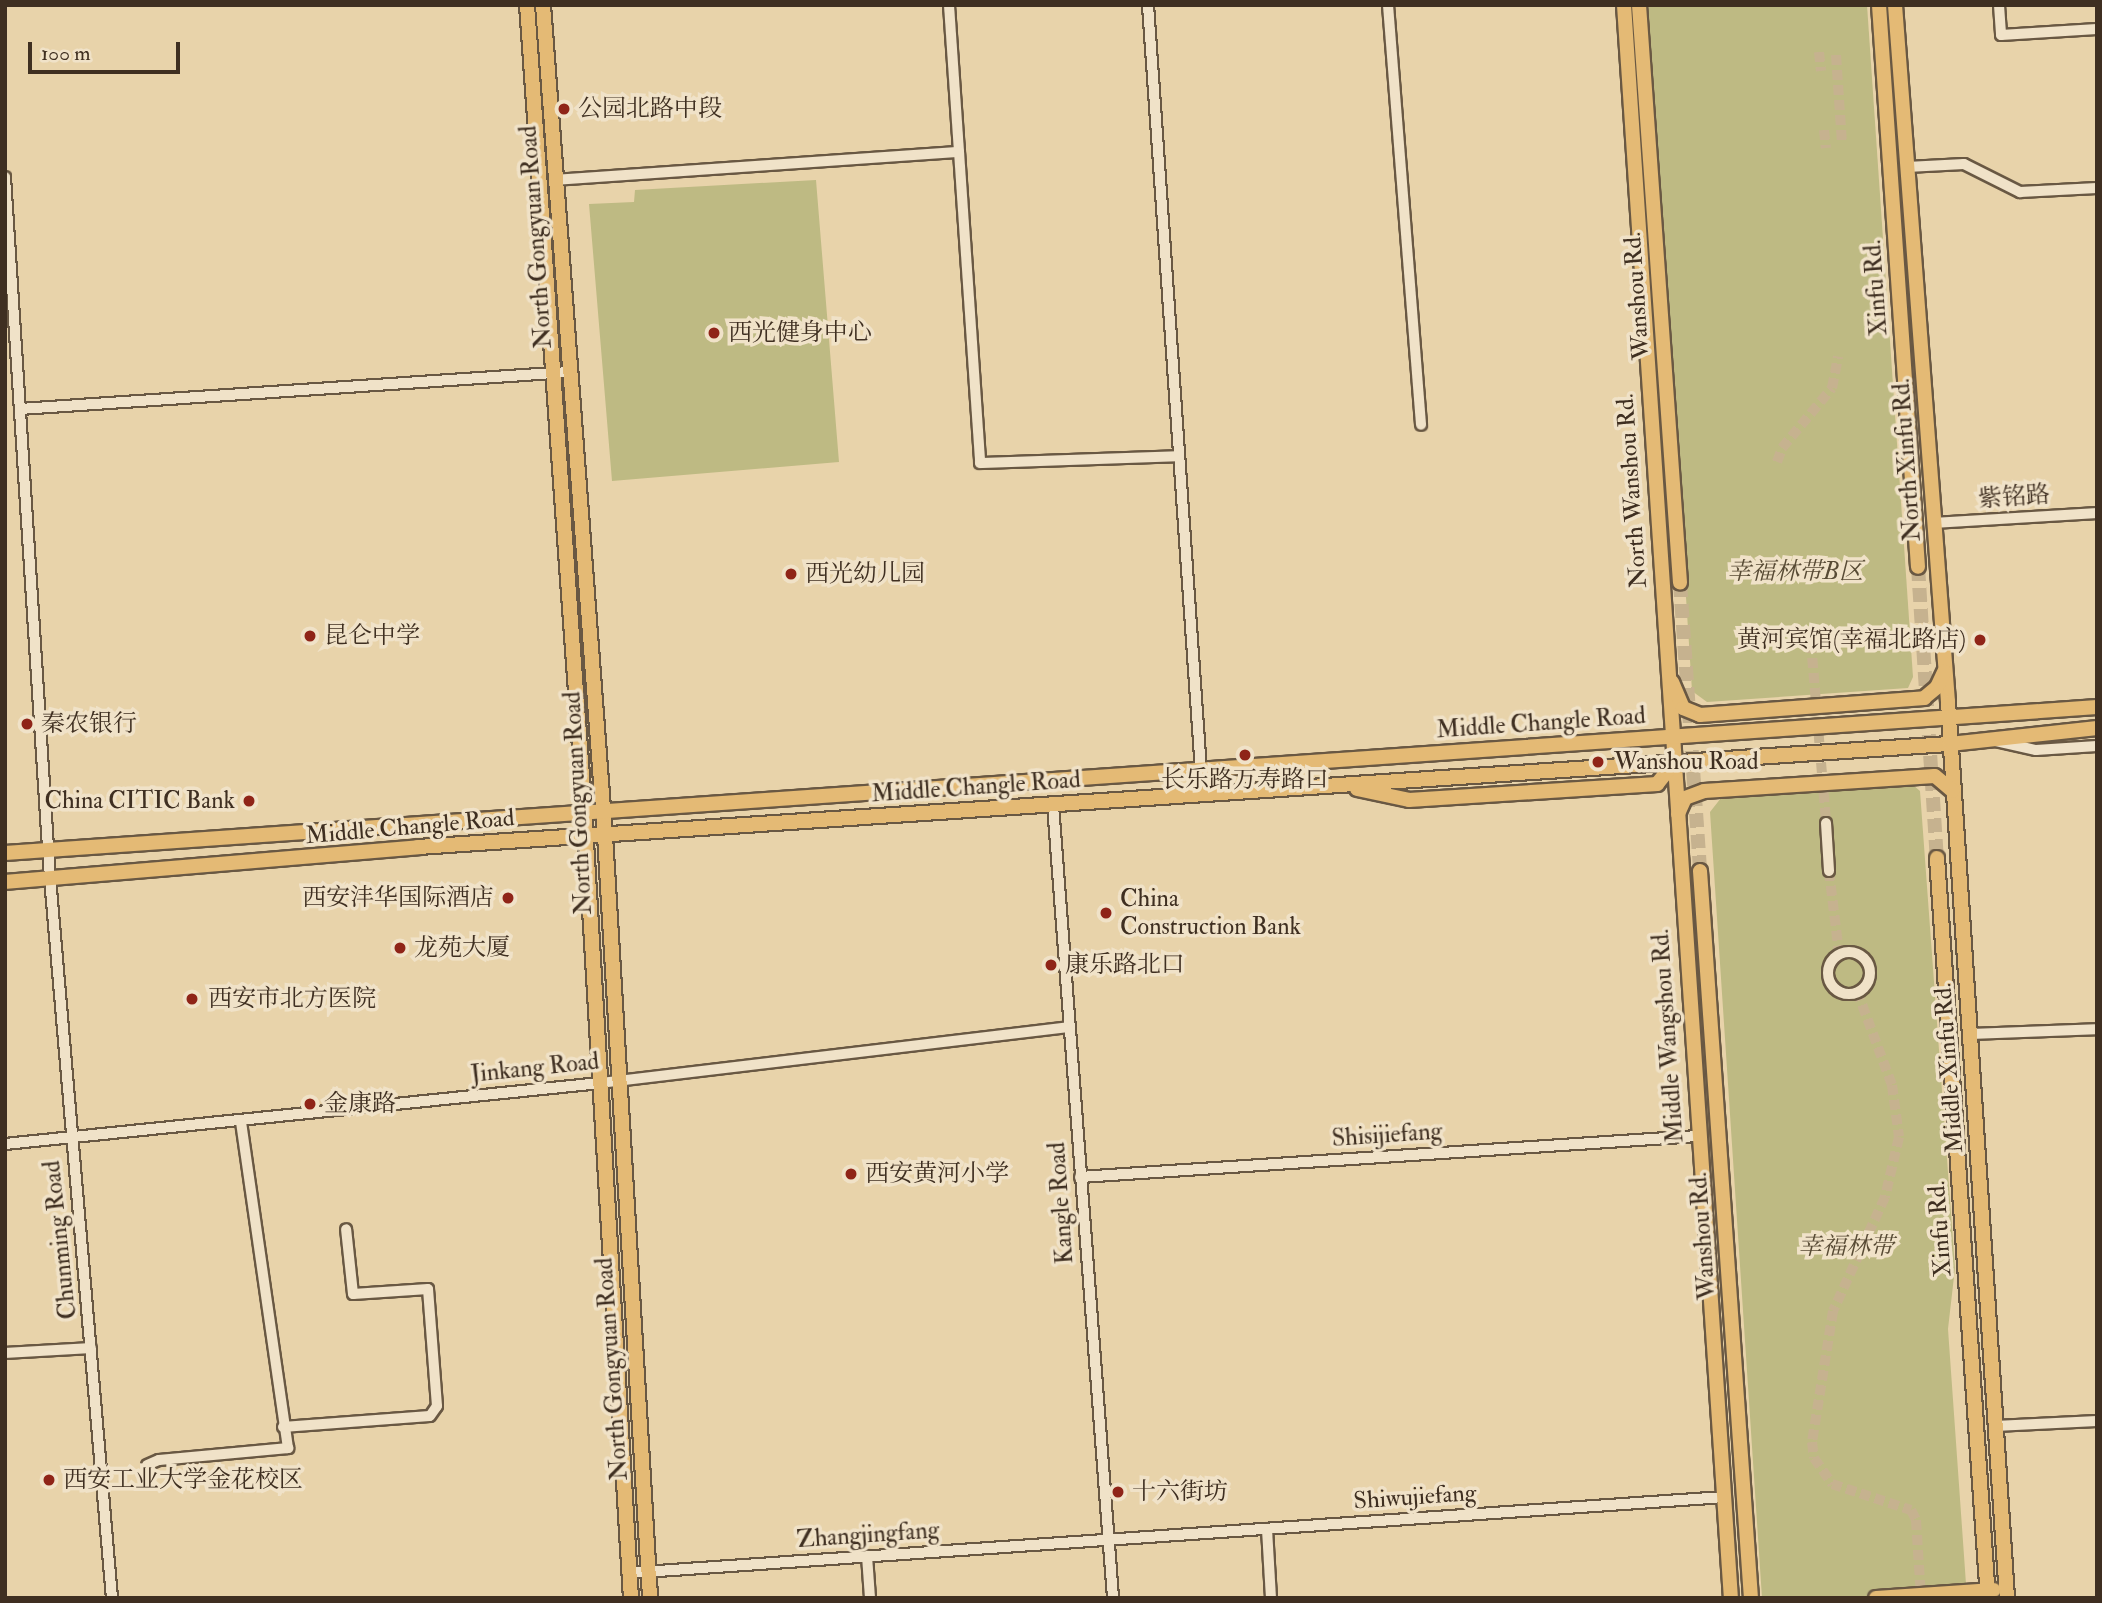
<!DOCTYPE html>
<meta charset="utf-8">
<style>
body{margin:0}
#map{position:relative;width:2102px;height:1603px;overflow:hidden;background:#e8d3aa;font-family:"IM FELL Double Pica","Noto Serif SC",serif}
div>[style]{position:absolute}
[style*='--x']{left:calc(var(--x)*1px);top:calc(var(--y)*1px);width:calc(var(--w)*1px);rotate:calc(var(--a)*1deg)}
.green>*{inset:0;background:#beba83}
.minor-tunnel>*{height:10px;margin-top:-5px;transform-origin:0;background:repeating-linear-gradient(90deg,#c6b28f 0 10px,transparent 0 15px)}
.major-tunnel>*{height:14px;margin-top:-7px;transform-origin:0;background:repeating-linear-gradient(90deg,#c6b28f 0 14px,transparent 0 21px)}
.roads{filter:drop-shadow(2px 0 #695843) drop-shadow(-2px 0 #695843) drop-shadow(0 2px #695843) drop-shadow(0 -2px #695843)}
.minor>*{height:10px;margin:-5px;padding:0 5px;transform-origin:5px;border-radius:5px;background:#f0e2c8}
.minor>.ring{margin:-5px;padding:0;box-sizing:content-box;background:none;border:10px solid #f0e2c8;border-radius:50%}
.major>*{height:14px;margin:-7px;padding:0 7px;transform-origin:7px;border-radius:7px;background:#e4ba75}
.dots>*{width:19px;height:19px;translate:-50% -50%;box-sizing:border-box;border:4px solid #f0e2c8;border-radius:50%}
span{translate:-50% -50%;white-space:nowrap;text-align:center;line-height:1.15;-webkit-text-stroke:7px #f0e2c8;paint-order:stroke}
.poi-label{font-size:24px;color:#3f2f21}
.left{translate:0 -50%;text-align:left}
.right{translate:-100% -50%;text-align:right}
.street-label{font-size:24px;color:#3f2f21}
.park-label{font-size:24px;color:#584b35;font-style:italic}
.frame{position:absolute;inset:0;border:7px solid #3f2f21;pointer-events:none}
.scale{position:absolute;left:28px;top:42px;width:152px;height:32px;box-sizing:border-box;border:4px solid #3f2f21;border-top:0;padding-left:9px;font-size:21px;line-height:24px;white-space:nowrap;color:#3f2f21;-webkit-text-stroke:5px #f0e2c8;paint-order:stroke}
</style>
<div id="map">
<div class="green">
<div style="clip-path:polygon(1648px 5px,1867px 5px,1913px 677px,1908px 688px,1707px 702px,1692px 691px)"></div>
<div style="clip-path:polygon(816px 180px,839px 462px,612px 481px,589px 204px,634px 202px,635px 190px)"></div>
<div style="clip-path:polygon(1913px 785px,1920px 791px,1955px 1268px,1948px 1329px,1967px 1598px,1762px 1598px,1710px 812px,1721px 798px)"></div>
</div>
<div class="minor-tunnel">
<div style="--x:1819;--y:52;--w:19;--a:84"></div>
<div style="--x:1836;--y:55;--w:87;--a:86.1"></div>
<div style="--x:1824;--y:130;--w:18;--a:84"></div>
<div style="--x:1777;--y:462;--w:15;--a:-70"></div>
<div style="--x:1782;--y:448;--w:78;--a:-50.2"></div>
<div style="--x:1832;--y:388;--w:32;--a:-79"></div>
<div style="--x:1811;--y:643;--w:181;--a:85.2"></div>
<div style="--x:1829;--y:871;--w:84;--a:83.1"></div>
<div style="--x:1857;--y:991;--w:100;--a:69.6"></div>
<div style="--x:1892;--y:1085;--w:52;--a:82.3"></div>
<div style="--x:1899;--y:1137;--w:62;--a:103.1"></div>
<div style="--x:1885;--y:1197;--w:125;--a:114.5"></div>
<div style="--x:1833;--y:1311;--w:133;--a:99.1"></div>
<div style="--x:1812;--y:1442;--w:16;--a:83"></div>
<div style="--x:1814;--y:1458;--w:32;--a:55"></div>
<div style="--x:1832;--y:1484;--w:83;--a:18.2"></div>
<div style="--x:1911;--y:1510;--w:11;--a:63"></div>
<div style="--x:1916;--y:1520;--w:78;--a:86.3"></div>
</div>
<div class="major-tunnel">
<div style="--x:1918;--y:567;--w:292;--a:86.3"></div>
<div style="--x:1680;--y:583;--w:289;--a:86"></div>
</div>
<div class="roads">
<div class="minor">
<div style="--x:949;--y:5;--w:459;--a:86.1"></div>
<div style="--x:980;--y:463;--w:199;--a:-2"></div>
<div style="--x:1148;--y:5;--w:767;--a:86.04"></div>
<div style="--x:1388;--y:5;--w:421;--a:85.5"></div>
<div style="--x:1999;--y:5;--w:30;--a:86"></div>
<div style="--x:2001;--y:35;--w:96;--a:-3.6"></div>
<div style="--x:1907;--y:167;--w:57;--a:-3"></div>
<div style="--x:1964;--y:164;--w:63;--a:26.6"></div>
<div style="--x:2020;--y:192;--w:77;--a:-3"></div>
<div style="--x:5;--y:177;--w:702;--a:86.33"></div>
<div style="--x:50;--y:878;--w:723;--a:85.08"></div>
<div style="--x:555;--y:180;--w:405;--a:-4"></div>
<div style="--x:20;--y:409;--w:550;--a:-3.86"></div>
<div style="--x:1934;--y:523;--w:163;--a:-3.5"></div>
<div style="--x:1996;--y:741;--w:41;--a:12.7"></div>
<div style="--x:2036;--y:750;--w:61;--a:-3.8"></div>
<div style="--x:1053;--y:805;--w:795;--a:85.67"></div>
<div style="--x:1826;--y:823;--w:48;--a:86.4"></div>
<div class="ring" style="left:1828px;top:952px;width:32px;height:32px"></div>
<div style="--x:1969;--y:1034;--w:128;--a:-2.2"></div>
<div style="--x:5;--y:1144;--w:598;--a:-5.85"></div>
<div style="--x:600;--y:1083;--w:473;--a:-6.8"></div>
<div style="--x:1080;--y:1177;--w:618;--a:-3.8"></div>
<div style="--x:5;--y:1353;--w:86;--a:-3.3"></div>
<div style="--x:1995;--y:1426;--w:102;--a:-2.8"></div>
<div style="--x:283;--y:1427;--w:147;--a:-4.3"></div>
<div style="--x:430;--y:1416;--w:12;--a:-55"></div>
<div style="--x:437;--y:1406;--w:117;--a:-94.4"></div>
<div style="--x:428;--y:1289;--w:75;--a:176.2"></div>
<div style="--x:353;--y:1294;--w:65;--a:-96.1"></div>
<div style="--x:147;--y:1465;--w:13;--a:-23"></div>
<div style="--x:159;--y:1460;--w:130;--a:-5.3"></div>
<div style="--x:288;--y:1448;--w:329;--a:-98.2"></div>
<div style="--x:1267;--y:1529;--w:69;--a:86.7"></div>
<div style="--x:867;--y:1556;--w:42;--a:85.9"></div>
<div style="--x:629;--y:1573;--w:1097;--a:-3.97"></div>
</div>
<div class="major">
<div style="--x:527;--y:5;--w:788;--a:85.92"></div>
<div style="--x:583;--y:791;--w:808;--a:86.6"></div>
<div style="--x:543;--y:5;--w:832;--a:85.73"></div>
<div style="--x:605;--y:835;--w:764;--a:86.62"></div>
<div style="--x:1624;--y:5;--w:1597;--a:86.16"></div>
<div style="--x:1639;--y:5;--w:579;--a:85.94"></div>
<div style="--x:1879;--y:5;--w:563;--a:86.03"></div>
<div style="--x:1895;--y:5;--w:699;--a:85.65"></div>
<div style="--x:1948;--y:702;--w:898;--a:86.23"></div>
<div style="--x:1672;--y:682;--w:28;--a:67"></div>
<div style="--x:1683;--y:708;--w:18;--a:22"></div>
<div style="--x:1700;--y:715;--w:225;--a:-4.3"></div>
<div style="--x:1924;--y:698;--w:17;--a:-40"></div>
<div style="--x:1937;--y:687;--w:17;--a:-65"></div>
<div style="--x:1357;--y:789;--w:53;--a:11.9"></div>
<div style="--x:1409;--y:800;--w:249;--a:-3.7"></div>
<div style="--x:1657;--y:784;--w:26;--a:-51"></div>
<div style="--x:1678;--y:814;--w:17;--a:-66"></div>
<div style="--x:1685;--y:798;--w:20;--a:-20"></div>
<div style="--x:1704;--y:791;--w:231;--a:-3.7"></div>
<div style="--x:1935;--y:776;--w:23;--a:40"></div>
<div style="--x:5;--y:853;--w:2097;--a:-3.99"></div>
<div style="--x:1937;--y:858;--w:742;--a:86.06"></div>
<div style="--x:1700;--y:871;--w:729;--a:85.99"></div>
<div style="--x:5;--y:882;--w:414;--a:-4.8"></div>
<div style="--x:418;--y:847;--w:1535;--a:-3.85"></div>
<div style="--x:1950;--y:744;--w:148;--a:-6.2"></div>
<div style="--x:1876;--y:1598;--w:118;--a:-3.9"></div>
</div>
</div>
<div class="dots">
<div style="left:564px;top:109px;background:#8f2418"></div>
<div style="left:714px;top:333px;background:#8f2418"></div>
<div style="left:791px;top:574px;background:#8f2418"></div>
<div style="left:310px;top:636px;background:#8f2418"></div>
<div style="left:1980px;top:640px;background:#8f2418"></div>
<div style="left:27px;top:724px;background:#8f2418"></div>
<div style="left:1245px;top:755px;background:#8f2418"></div>
<div style="left:1598px;top:762px;background:#8f2418"></div>
<div style="left:249px;top:801px;background:#8f2418"></div>
<div style="left:508px;top:898px;background:#8f2418"></div>
<div style="left:1106px;top:913px;background:#8f2418"></div>
<div style="left:400px;top:948px;background:#8f2418"></div>
<div style="left:1051px;top:965px;background:#8f2418"></div>
<div style="left:192px;top:999px;background:#8f2418"></div>
<div style="left:310px;top:1104px;background:#8f2418"></div>
<div style="left:851px;top:1174px;background:#8f2418"></div>
<div style="left:49px;top:1480px;background:#8f2418"></div>
<div style="left:1118px;top:1492px;background:#8f2418"></div>
</div>
<div class="poi-label">
<span class="left" style="left:578px;top:109px">公园北路中段</span>
<span class="left" style="left:728px;top:333px">西光健身中心</span>
<span class="left" style="left:805px;top:574px">西光幼儿园</span>
<span class="left" style="left:324px;top:636px">昆仑中学</span>
<span class="right" style="left:1966px;top:640px">黄河宾馆(幸福北路店)</span>
<span class="left" style="left:41px;top:724px">秦农银行</span>
<span class="left" style="left:1614px;top:762px">Wanshou Road</span>
<span style="left:1245px;top:780px">长乐路万寿路口</span>
<span class="right" style="left:235px;top:801px">China CITIC Bank</span>
<span class="right" style="left:494px;top:898px">西安沣华国际酒店</span>
<span class="left" style="left:1120px;top:913px">China<br>Construction Bank</span>
<span class="left" style="left:414px;top:948px">龙苑大厦</span>
<span class="left" style="left:1065px;top:965px">康乐路北口</span>
<span class="left" style="left:208px;top:999px">西安市北方医院</span>
<span class="left" style="left:324px;top:1104px">金康路</span>
<span class="left" style="left:865px;top:1174px">西安黄河小学</span>
<span class="left" style="left:63px;top:1480px">西安工业大学金花校区</span>
<span class="left" style="left:1132px;top:1492px">十六街坊</span>
</div>
<div class="street-label">
<span style="left:536px;top:237px;rotate:-94deg">North Gongyuan Road</span>
<span style="left:1876px;top:288px;rotate:-94deg">Xinfu Rd.</span>
<span style="left:1637px;top:296px;rotate:-94deg">Wanshou Rd.</span>
<span style="left:1907px;top:460px;rotate:-94deg">North Xinfu Rd.</span>
<span style="left:1632px;top:491px;rotate:-94deg">North Wanshou Rd.</span>
<span style="left:2014px;top:497px;rotate:-4deg">紫铭路</span>
<span style="left:1541px;top:723px;rotate:-4deg">Middle Changle Road</span>
<span style="left:976px;top:787px;rotate:-4deg">Middle Changle Road</span>
<span style="left:578px;top:803px;rotate:-93deg">North Gongyuan Road</span>
<span style="left:410px;top:827px;rotate:-5deg">Middle Changle Road</span>
<span style="left:1668px;top:1036px;rotate:-94deg">Middle Wangshou Rd.</span>
<span style="left:535px;top:1068px;rotate:-6deg">Jinkang Road</span>
<span style="left:1949px;top:1068px;rotate:-94deg">Middle Xinfu Rd.</span>
<span style="left:1387px;top:1135px;rotate:-4deg">Shisijiefang</span>
<span style="left:1061px;top:1203px;rotate:-94deg">Kangle Road</span>
<span style="left:1940px;top:1229px;rotate:-94deg">Xinfu Rd.</span>
<span style="left:1703px;top:1236px;rotate:-94deg">Wanshou Rd.</span>
<span style="left:60px;top:1240px;rotate:-96deg">Chunming Road</span>
<span style="left:612px;top:1369px;rotate:-94deg">North Gongyuan Road</span>
<span style="left:1415px;top:1497px;rotate:-4deg">Shiwujiefang</span>
<span style="left:868px;top:1535px;rotate:-4deg">Zhangjingfang</span>
</div>
<div class="park-label">
<span style="left:1795px;top:572px">幸福林带B区</span>
<span style="left:1846px;top:1247px">幸福林带</span>
</div>
<div class="frame"></div>
<div class="scale">100 m</div>
</div>
